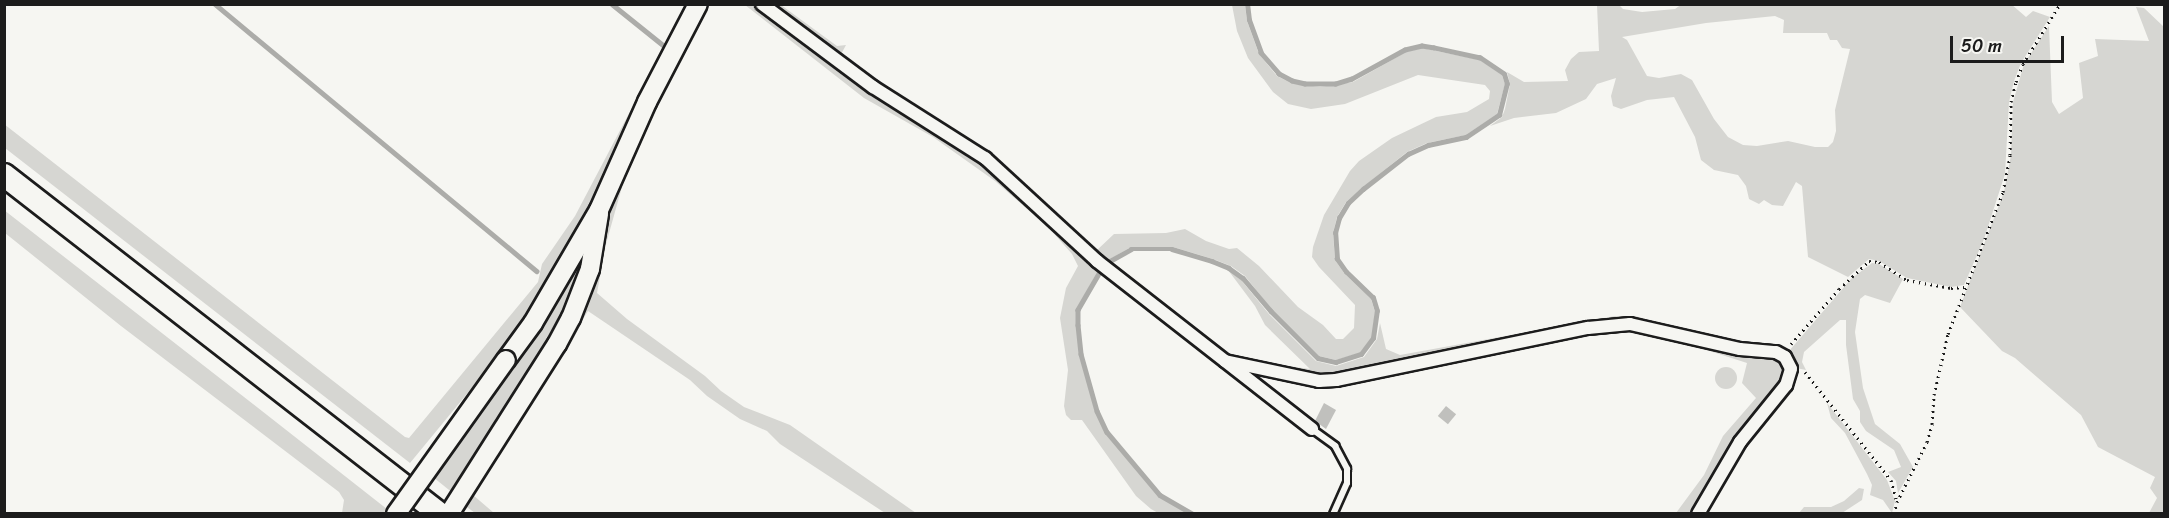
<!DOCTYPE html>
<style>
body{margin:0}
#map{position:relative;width:2169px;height:518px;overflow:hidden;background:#f6f6f2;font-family:Sriracha,sans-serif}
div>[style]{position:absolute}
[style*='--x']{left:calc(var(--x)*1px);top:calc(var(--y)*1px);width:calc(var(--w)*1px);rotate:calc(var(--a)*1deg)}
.green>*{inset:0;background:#d6d6d2}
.round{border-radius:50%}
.stream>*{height:4.5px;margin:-2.25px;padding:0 2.25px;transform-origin:2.25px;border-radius:2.25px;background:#acaca9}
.building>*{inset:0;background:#c0c0bd;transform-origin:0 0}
.path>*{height:3px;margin-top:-1.5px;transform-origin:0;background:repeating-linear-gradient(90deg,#1c1c1c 0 1.5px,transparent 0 6px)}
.roads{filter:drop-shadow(2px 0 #1c1c1c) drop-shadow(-2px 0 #1c1c1c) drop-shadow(0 2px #1c1c1c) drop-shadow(0 -2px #1c1c1c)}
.lane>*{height:6px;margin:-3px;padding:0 3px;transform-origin:3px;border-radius:3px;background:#f6f6f2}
.street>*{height:12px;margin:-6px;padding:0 6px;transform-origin:6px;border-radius:6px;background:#f6f6f2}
.secondary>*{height:18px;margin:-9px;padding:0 9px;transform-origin:9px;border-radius:9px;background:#f6f6f2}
.highway>*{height:22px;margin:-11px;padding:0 11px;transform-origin:11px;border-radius:11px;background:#f6f6f2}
.bridges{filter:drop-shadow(2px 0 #1c1c1c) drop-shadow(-2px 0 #1c1c1c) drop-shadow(0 2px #1c1c1c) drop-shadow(0 -2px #1c1c1c)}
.secondary-bridge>*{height:18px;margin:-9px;padding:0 9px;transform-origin:9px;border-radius:9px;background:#f6f6f2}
span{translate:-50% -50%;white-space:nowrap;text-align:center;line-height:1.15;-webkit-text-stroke:4.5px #f6f6f2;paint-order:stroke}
.frame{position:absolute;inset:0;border:6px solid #1c1c1c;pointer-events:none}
.scale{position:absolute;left:1950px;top:36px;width:114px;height:27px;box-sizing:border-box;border:3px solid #1c1c1c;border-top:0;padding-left:8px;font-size:18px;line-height:21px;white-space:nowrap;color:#1c1c1c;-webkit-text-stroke:4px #f6f6f2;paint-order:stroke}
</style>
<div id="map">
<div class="green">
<div style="clip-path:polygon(evenodd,1682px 4px,2011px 4px,2026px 17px,2033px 11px,2050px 17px,2021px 63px,2014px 81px,2009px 102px,2005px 174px,1984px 239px,1964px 285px,1951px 287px,1907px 278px,1879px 261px,1869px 259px,1848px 277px,1808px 257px,1802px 186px,1796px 182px,1783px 206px,1772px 205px,1764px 200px,1759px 204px,1749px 199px,1746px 186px,1738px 175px,1714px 170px,1701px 160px,1695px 137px,1674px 97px,1647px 100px,1621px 109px,1613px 106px,1611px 96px,1616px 78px,1597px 84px,1586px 99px,1556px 113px,1514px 118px,1490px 126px,1502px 117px,1505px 109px,1510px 84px,1507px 72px,1524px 82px,1568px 81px,1565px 70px,1571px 59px,1579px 52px,1599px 51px,1597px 5px,1619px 5px,1623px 9px,1642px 12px,1675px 9px,1682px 4px,1775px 16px,1784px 20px,1783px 33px,1827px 33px,1830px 40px,1837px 40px,1842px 48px,1850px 49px,1835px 110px,1836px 131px,1833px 142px,1828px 147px,1815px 147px,1788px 141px,1757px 146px,1743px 145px,1728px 137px,1714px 119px,1692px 80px,1681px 74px,1659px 78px,1647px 76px,1627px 40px,1622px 37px,1706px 23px,1775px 16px)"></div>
<div style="clip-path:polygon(686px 5px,695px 5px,596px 204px,554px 266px,544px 289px,517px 333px,410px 463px,5px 148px,4px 124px,405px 437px,409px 438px,538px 282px,542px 264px,575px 216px)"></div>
<div style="clip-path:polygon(745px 5px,756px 5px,832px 63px,979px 159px,1099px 269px,1076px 310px,1079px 354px,1095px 411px,1106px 433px,1159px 496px,1190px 513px,1158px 513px,1151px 509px,1136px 496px,1082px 420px,1071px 420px,1066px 415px,1064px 406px,1068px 370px,1060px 318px,1066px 288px,1078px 266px,1072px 254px,1049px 228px,995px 181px,933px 137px,864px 98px)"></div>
<div style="clip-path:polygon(769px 5px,781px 5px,837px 46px,846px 45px,839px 58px)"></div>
<div style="clip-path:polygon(1232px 5px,1245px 5px,1247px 21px,1259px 54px,1277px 76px,1291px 83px,1320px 87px,1353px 82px,1406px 52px,1422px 48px,1480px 60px,1502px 75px,1505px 84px,1497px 114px,1466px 135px,1427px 143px,1407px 152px,1362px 188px,1346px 202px,1337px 217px,1333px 233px,1335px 260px,1344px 273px,1371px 299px,1375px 312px,1372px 337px,1360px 353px,1336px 360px,1319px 356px,1272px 310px,1245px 276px,1231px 266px,1213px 259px,1173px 247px,1131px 247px,1105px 262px,1095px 252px,1114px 234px,1166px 233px,1185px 229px,1206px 241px,1229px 249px,1237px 248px,1259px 266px,1298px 307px,1323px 325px,1336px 339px,1343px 339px,1354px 328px,1355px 305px,1319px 267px,1312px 257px,1313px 247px,1324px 215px,1350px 171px,1359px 161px,1392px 138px,1436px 117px,1467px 112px,1489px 99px,1490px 91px,1485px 85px,1418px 75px,1345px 104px,1311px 109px,1288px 104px,1273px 92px,1248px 58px,1237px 31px)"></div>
<div style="clip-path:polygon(2136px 7px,2144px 8px,2164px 27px,2164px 513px,2149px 513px,2157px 498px,2150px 488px,2155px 477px,2098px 447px,2081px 415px,2015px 358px,2002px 351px,1960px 307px,2004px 192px,2011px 155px,2013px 102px,2024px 64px,2049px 26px,2052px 102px,2059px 114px,2083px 98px,2079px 63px,2098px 56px,2095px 39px,2149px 41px)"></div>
<div style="clip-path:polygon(634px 144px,606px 244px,597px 293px,627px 319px,705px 376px,721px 391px,744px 407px,790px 425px,916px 513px,885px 513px,780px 444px,767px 431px,740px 419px,707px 396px,690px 380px,588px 311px,473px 495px,494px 513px,475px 513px,460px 502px,532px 389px,602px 231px,610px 203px)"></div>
<div style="clip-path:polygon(4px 210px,253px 404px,392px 513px,342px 513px,344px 500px,339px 492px,121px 326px,5px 233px)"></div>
<div style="clip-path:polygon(577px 258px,582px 258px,584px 263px,570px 310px,454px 494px,428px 473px)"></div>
<div style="clip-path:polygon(1872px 263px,1879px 264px,1903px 279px,1890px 303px,1865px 295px,1860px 299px,1855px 332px,1863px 388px,1875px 424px,1900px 444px,1913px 467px,1898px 493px,1896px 481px,1888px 472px,1901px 467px,1894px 450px,1866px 431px,1860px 422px,1860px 411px,1853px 399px,1846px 345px,1846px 320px,1840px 320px,1804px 352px,1802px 362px,1806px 370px,1796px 368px,1789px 351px,1851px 279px)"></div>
<div style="clip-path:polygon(1228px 270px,1241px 280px,1269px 314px,1316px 361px,1336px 366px,1364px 357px,1377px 339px,1380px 323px,1386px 349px,1400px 355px,1615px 316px,1635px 316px,1734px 344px,1635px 321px,1322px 377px,1228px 358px,1207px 342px,1228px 353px,1273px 364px,1310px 369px,1265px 325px,1255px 306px)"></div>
<div style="clip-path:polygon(1663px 336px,1770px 357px,1779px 361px,1786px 371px,1784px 379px,1691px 513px,1676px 513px,1704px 475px,1723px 436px,1756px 398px,1742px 383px,1747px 363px)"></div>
<div class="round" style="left:1715px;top:367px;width:22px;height:22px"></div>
<div style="clip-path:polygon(1827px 403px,1887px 480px,1895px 501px,1892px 513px,1883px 500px,1870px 495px,1872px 485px,1867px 474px,1845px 433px,1831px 418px)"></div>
<div style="clip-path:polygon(1859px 488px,1864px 489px,1862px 500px,1842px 513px,1799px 513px,1804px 507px,1831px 507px,1844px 501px)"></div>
</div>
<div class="stream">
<div style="--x:215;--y:4;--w:418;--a:39.7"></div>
<div style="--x:612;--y:4;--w:65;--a:38.8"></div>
<div style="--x:1108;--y:262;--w:26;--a:-29"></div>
<div style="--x:1131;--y:249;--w:41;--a:0"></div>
<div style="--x:1172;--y:249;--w:42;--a:16.7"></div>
<div style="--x:1212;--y:261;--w:18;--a:22"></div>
<div style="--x:1229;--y:268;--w:17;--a:36"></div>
<div style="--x:1243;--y:278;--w:43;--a:49.7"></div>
<div style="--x:1271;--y:311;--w:66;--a:45"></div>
<div style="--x:1318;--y:358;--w:18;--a:13"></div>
<div style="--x:1336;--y:362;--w:26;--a:-18"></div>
<div style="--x:1361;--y:354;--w:20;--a:-53"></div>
<div style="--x:1373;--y:338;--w:27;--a:-82"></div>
<div style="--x:1377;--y:311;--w:14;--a:-107"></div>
<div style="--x:1373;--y:298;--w:37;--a:-136"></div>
<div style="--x:1346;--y:272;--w:16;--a:-125"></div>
<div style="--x:1337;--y:259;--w:26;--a:-94"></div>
<div style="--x:1335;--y:233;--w:16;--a:-75"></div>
<div style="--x:1339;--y:218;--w:17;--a:-59"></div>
<div style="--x:1348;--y:203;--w:21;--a:-43"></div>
<div style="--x:1363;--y:189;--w:57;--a:-37.9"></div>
<div style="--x:1408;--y:154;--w:22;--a:-24"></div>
<div style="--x:1428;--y:145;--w:39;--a:-12"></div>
<div style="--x:1466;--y:137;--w:40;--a:-34"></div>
<div style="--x:1499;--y:115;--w:32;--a:-76"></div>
<div style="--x:1507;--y:84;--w:10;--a:-107"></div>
<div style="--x:1504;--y:74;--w:29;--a:-146"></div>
<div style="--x:1480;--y:58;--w:47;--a:-167.7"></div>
<div style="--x:1434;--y:48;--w:12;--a:-171"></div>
<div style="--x:1422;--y:46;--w:17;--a:167"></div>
<div style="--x:1405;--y:50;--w:60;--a:151.3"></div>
<div style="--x:1352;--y:79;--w:17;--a:163"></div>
<div style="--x:1336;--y:84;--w:31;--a:180"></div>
<div style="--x:1305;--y:84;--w:13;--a:-167"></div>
<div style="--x:1292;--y:81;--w:15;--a:-152"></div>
<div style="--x:1279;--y:74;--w:28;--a:-131"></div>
<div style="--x:1261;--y:53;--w:35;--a:-110"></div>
<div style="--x:1249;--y:20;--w:16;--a:-97"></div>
<div style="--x:1100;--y:272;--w:44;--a:120.1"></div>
<div style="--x:1078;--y:310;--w:15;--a:90"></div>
<div style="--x:1078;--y:325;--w:29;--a:84"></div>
<div style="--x:1081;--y:354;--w:59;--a:74.3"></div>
<div style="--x:1097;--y:411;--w:23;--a:65"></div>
<div style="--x:1107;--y:432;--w:82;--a:49.9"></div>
<div style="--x:1160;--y:495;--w:38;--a:30"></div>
</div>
<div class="building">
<div style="clip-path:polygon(1324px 403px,1336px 410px,1326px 429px,1315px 421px)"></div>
<div style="left:1446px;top:406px;width:13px;height:13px;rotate:39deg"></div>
</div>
<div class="path">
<div style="--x:1791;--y:344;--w:73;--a:-48.9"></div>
<div style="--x:1839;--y:289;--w:41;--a:-43"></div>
<div style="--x:1869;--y:261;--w:10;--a:6"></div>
<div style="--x:1879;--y:262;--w:33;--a:33"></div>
<div style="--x:1907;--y:280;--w:45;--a:10.3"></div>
<div style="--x:1951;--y:288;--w:14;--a:-4"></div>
<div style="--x:1805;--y:372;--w:138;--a:51.5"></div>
<div style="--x:1891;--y:480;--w:23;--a:75"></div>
<div style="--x:1894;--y:514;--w:12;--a:-76"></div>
<div style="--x:1897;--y:502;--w:67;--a:-63.4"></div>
<div style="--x:1927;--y:442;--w:19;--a:-74"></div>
<div style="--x:1932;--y:424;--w:29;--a:-86"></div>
<div style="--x:1934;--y:395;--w:63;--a:-77.1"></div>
<div style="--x:1948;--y:334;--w:152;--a:-68.8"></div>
<div style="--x:2003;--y:192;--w:38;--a:-79"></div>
<div style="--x:2010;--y:155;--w:53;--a:-88.9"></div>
<div style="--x:2011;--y:102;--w:21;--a:-76"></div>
<div style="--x:2016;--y:82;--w:19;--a:-69"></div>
<div style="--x:2023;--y:64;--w:70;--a:-58.3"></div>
</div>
<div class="roads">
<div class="lane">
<div style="--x:1312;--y:429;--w:29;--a:36"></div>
<div style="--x:1335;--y:446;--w:26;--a:62"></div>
<div style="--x:1347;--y:469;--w:14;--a:90"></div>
<div style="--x:1347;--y:483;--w:34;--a:114"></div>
</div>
<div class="street">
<div style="--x:762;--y:4;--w:139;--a:36.8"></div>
<div style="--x:873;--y:87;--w:133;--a:32.4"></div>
<div style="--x:985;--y:158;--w:152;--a:42.6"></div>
<div style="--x:1097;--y:261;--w:273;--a:38"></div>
<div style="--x:1225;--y:361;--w:96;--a:12"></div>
<div style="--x:1319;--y:381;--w:17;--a:-3"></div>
<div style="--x:1336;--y:380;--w:257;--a:-11.7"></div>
<div style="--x:1588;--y:328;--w:42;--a:-5.4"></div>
<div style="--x:1630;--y:324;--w:113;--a:12.8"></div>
<div style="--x:1740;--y:349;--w:36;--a:5"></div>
<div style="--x:1776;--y:352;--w:10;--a:29"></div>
<div style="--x:1785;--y:357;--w:13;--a:63"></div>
<div style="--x:1791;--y:369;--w:17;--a:107"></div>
<div style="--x:1786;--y:385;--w:73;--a:128.9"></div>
<div style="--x:1740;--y:442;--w:83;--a:120.3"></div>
</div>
<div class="secondary">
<div style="--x:506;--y:360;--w:46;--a:-53.9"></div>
<div style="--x:533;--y:323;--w:131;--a:-59.7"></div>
<div style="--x:599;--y:210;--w:118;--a:-66"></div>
<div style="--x:647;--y:102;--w:110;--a:-62.5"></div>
<div style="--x:449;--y:514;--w:201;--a:-57.6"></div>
<div style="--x:557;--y:344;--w:30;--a:-62"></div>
<div style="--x:571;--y:318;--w:53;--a:-68.8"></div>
<div style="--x:590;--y:269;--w:56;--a:-80.7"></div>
</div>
<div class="highway">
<div style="--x:4;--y:175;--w:552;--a:37.87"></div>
</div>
</div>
<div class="bridges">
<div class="secondary-bridge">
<div style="--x:396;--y:514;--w:189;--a:-54.5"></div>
</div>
</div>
<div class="frame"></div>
<div class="scale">50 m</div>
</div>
